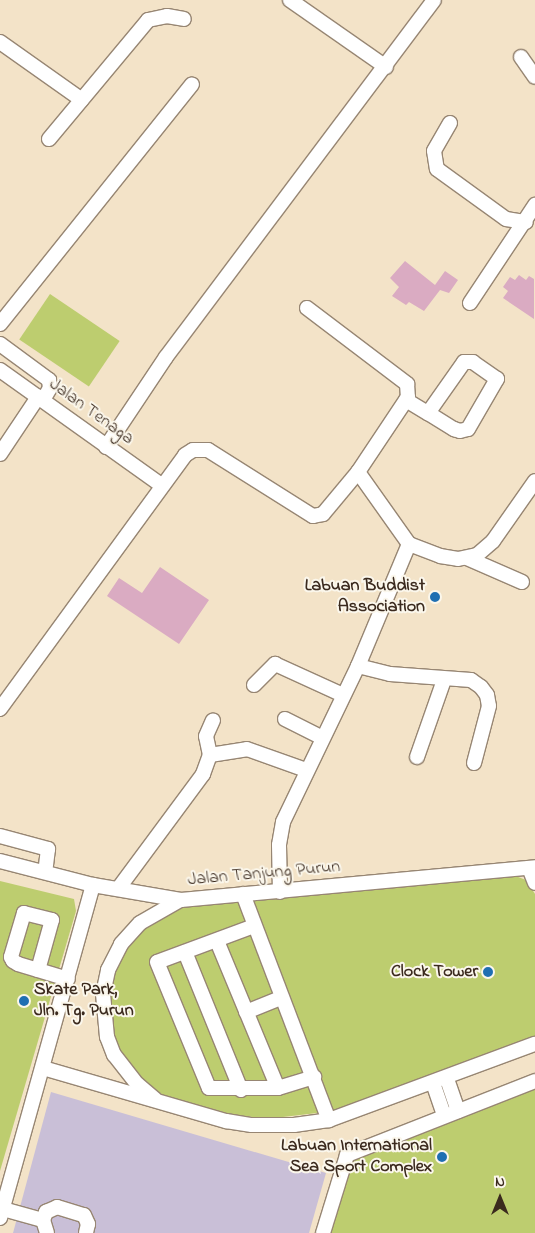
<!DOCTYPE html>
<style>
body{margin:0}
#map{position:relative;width:535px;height:1233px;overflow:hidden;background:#f3e3c8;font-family:"Indie Flower",sans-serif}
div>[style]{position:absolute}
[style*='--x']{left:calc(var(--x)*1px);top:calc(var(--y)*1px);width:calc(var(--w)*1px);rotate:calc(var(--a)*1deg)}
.industrial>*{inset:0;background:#c9bfd7}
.green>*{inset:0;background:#bdcd6f;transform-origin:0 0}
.building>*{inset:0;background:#daabc2}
.roads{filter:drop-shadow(1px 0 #978673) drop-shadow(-1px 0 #978673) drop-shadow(0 1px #978673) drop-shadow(0 -1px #978673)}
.minor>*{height:14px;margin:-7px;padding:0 7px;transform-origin:7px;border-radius:7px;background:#fff}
.dots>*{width:14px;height:14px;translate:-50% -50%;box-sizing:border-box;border:2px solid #fbf7ec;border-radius:50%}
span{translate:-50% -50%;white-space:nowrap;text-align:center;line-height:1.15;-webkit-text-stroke:4px #fbf7ec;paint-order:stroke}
.street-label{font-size:18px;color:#3b2a1e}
.poi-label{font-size:18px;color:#3b2a1e;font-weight:700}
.right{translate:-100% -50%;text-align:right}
.left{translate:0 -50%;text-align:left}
.north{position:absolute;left:475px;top:1173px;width:50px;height:50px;-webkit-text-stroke:4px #fbf7ec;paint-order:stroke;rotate:0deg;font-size:14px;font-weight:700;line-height:20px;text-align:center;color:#3b2a1e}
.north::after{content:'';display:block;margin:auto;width:18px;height:22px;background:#3b2a1e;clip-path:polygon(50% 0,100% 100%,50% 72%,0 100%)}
</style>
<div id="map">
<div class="industrial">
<div style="clip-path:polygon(51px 1092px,326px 1173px,309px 1233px,13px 1233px)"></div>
</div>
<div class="green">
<div style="left:50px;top:294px;width:84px;height:55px;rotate:34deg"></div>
<div style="clip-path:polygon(513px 875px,526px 880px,535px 894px,535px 1036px,334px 1111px,266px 1119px,230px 1114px,163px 1095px,141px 1080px,117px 1049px,107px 1013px,112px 971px,125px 946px,142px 926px,183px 904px)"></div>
<div style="clip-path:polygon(0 881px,74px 899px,76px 911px,0 1171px)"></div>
<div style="clip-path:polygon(535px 1081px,535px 1233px,321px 1233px,343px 1163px)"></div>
</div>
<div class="building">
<div style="clip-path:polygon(405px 261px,435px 285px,445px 271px,458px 280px,449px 293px,440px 290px,424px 311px,409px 302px,406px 305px,392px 296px,399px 287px,390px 278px)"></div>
<div style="clip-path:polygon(519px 275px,526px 280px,529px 276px,534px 279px,534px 319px,503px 298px,508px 291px,503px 287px,510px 277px,515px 280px)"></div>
<div style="clip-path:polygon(160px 567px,209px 600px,179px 644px,107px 596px,119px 578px,142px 593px)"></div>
</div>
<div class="roads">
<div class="minor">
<div style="--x:290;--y:0;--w:117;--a:34.9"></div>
<div style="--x:0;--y:42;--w:100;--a:35.3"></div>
<div style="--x:521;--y:57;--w:24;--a:55"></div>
<div style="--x:450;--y:123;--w:32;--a:120"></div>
<div style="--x:434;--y:151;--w:18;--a:81"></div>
<div style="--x:437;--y:169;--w:85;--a:35.9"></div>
<div style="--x:506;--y:219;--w:20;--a:9"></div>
<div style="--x:49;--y:139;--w:155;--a:-50.2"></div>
<div style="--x:148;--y:20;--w:19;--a:-12"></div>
<div style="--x:167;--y:16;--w:17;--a:10"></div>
<div style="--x:470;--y:303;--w:118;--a:-56.4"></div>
<div style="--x:307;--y:308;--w:126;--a:37.2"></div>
<div style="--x:407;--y:384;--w:13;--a:86"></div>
<div style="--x:408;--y:397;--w:90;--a:123.7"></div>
<div style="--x:0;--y:324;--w:307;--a:-51.3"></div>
<div style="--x:0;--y:344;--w:61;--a:36.3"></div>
<div style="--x:49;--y:380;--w:8;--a:83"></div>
<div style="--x:50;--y:388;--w:14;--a:120"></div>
<div style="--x:0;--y:370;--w:198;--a:35.5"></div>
<div style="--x:406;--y:400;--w:26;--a:31"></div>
<div style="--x:428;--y:413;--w:31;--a:32"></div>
<div style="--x:454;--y:429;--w:6;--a:18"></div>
<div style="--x:460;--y:431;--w:8;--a:-14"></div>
<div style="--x:468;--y:429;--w:58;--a:-59.9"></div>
<div style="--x:497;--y:379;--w:29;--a:-145"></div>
<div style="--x:473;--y:362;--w:9;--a:180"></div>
<div style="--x:464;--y:362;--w:62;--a:125.2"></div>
<div style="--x:106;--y:447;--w:108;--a:-56.3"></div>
<div style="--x:166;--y:357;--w:446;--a:-53.1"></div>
<div style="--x:0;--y:454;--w:69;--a:-56.3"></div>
<div style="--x:409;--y:544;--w:33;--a:21"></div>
<div style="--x:440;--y:556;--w:18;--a:9"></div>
<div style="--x:458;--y:559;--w:19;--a:-12"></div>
<div style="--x:477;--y:555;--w:21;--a:-41"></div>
<div style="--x:493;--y:541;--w:73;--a:-55"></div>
<div style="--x:467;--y:558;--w:60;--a:23.6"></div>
<div style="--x:358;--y:666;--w:33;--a:14"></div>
<div style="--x:390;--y:674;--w:81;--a:4.2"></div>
<div style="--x:471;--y:680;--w:12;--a:35"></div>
<div style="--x:481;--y:687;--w:10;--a:53"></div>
<div style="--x:487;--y:695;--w:11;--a:80"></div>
<div style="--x:489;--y:706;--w:59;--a:104.7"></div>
<div style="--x:254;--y:685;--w:30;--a:-45"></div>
<div style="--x:275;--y:664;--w:75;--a:24.5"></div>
<div style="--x:0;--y:709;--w:314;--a:-53.9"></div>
<div style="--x:185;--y:455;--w:9;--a:-32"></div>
<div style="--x:193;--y:450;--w:15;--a:0"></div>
<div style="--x:208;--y:450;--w:124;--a:32.2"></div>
<div style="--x:313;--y:516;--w:10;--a:-11"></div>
<div style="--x:323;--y:514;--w:55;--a:-50.2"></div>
<div style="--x:358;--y:472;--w:88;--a:54.7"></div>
<div style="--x:409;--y:544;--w:132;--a:112.7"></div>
<div style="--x:358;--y:666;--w:173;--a:115.7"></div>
<div style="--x:283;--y:822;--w:23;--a:100"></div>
<div style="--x:279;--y:845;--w:47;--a:88.8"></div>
<div style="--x:285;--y:719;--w:40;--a:26.6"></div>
<div style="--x:210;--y:755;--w:37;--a:-9"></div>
<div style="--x:247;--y:749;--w:63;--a:19.6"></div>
<div style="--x:417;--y:757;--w:82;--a:-70.7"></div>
<div style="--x:0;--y:836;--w:50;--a:15.2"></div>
<div style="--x:48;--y:849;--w:23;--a:97"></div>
<div style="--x:0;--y:861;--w:96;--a:14.5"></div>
<div style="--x:93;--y:885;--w:89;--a:9.7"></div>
<div style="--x:181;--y:900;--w:356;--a:-5.3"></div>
<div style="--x:529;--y:868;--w:16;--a:68"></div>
<div style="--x:118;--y:889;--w:143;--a:-53.5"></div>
<div style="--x:203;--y:774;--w:20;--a:-70"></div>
<div style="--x:210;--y:755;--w:19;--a:-102"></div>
<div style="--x:206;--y:736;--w:17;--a:-66"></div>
<div style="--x:243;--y:894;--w:242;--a:69.2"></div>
<div style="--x:254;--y:926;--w:103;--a:159.6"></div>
<div style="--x:157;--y:962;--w:136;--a:67.6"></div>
<div style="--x:209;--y:1088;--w:69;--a:0"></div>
<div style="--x:278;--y:1088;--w:38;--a:-17"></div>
<div style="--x:217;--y:941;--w:159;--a:67.5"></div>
<div style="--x:185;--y:952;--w:149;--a:67.9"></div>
<div style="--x:38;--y:970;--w:52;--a:-74.4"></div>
<div style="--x:52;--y:920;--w:29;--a:-166"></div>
<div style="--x:24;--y:913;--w:46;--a:106.5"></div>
<div style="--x:11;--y:957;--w:4;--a:63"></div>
<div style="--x:13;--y:961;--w:6;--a:31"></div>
<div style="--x:18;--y:964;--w:52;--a:16.7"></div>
<div style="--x:246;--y:1012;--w:38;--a:-22"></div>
<div style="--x:43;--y:1068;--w:191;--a:16.2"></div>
<div style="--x:226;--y:1121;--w:26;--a:9"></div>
<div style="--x:252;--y:1125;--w:42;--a:0"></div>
<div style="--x:294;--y:1125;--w:35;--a:-8"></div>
<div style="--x:329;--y:1120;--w:220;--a:-20.3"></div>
<div style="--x:447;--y:1079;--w:34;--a:71"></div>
<div style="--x:433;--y:1083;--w:34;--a:71"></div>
<div style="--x:155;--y:1099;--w:23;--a:-140"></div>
<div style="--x:137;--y:1084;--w:37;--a:-128"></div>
<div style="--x:114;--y:1055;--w:19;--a:-111"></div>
<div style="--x:107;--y:1037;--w:43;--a:-95.3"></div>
<div style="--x:103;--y:994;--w:25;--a:-78"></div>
<div style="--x:108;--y:970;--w:29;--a:-63"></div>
<div style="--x:121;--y:944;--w:28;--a:-48"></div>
<div style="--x:140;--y:923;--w:46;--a:-29.9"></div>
<div style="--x:3;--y:1209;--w:41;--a:15.4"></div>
<div style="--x:0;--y:1218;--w:346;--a:-74.4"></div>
<div style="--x:47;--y:1233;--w:14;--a:-107"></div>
<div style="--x:43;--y:1220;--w:9;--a:-69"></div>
<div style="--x:46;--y:1212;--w:12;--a:-24"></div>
<div style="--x:57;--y:1207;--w:28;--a:17"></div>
<div style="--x:84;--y:1215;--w:10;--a:66"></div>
<div style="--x:88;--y:1224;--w:9;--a:103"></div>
<div style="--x:323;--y:1233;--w:82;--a:-72.9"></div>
<div style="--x:347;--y:1155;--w:202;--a:-21.5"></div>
</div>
</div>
<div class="dots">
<div style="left:435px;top:597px;background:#1f6fb2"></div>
<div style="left:488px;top:972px;background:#1f6fb2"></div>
<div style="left:24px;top:1001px;background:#1f6fb2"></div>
<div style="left:442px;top:1157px;background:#1f6fb2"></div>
</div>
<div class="street-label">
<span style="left:91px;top:412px;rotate:36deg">Jalan Tenaga</span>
<span style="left:264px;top:874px;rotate:-5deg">Jalan Tanjung Purun</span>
</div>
<div class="poi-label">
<span class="right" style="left:425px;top:597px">Labuan Buddist<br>Association</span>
<span class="right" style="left:478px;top:972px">Clock Tower</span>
<span class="left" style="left:34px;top:1001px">Skate Park,<br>Jln. Tg. Purun</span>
<span class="right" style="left:432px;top:1157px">Labuan International<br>Sea Sport Complex</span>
</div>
<div class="north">N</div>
</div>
